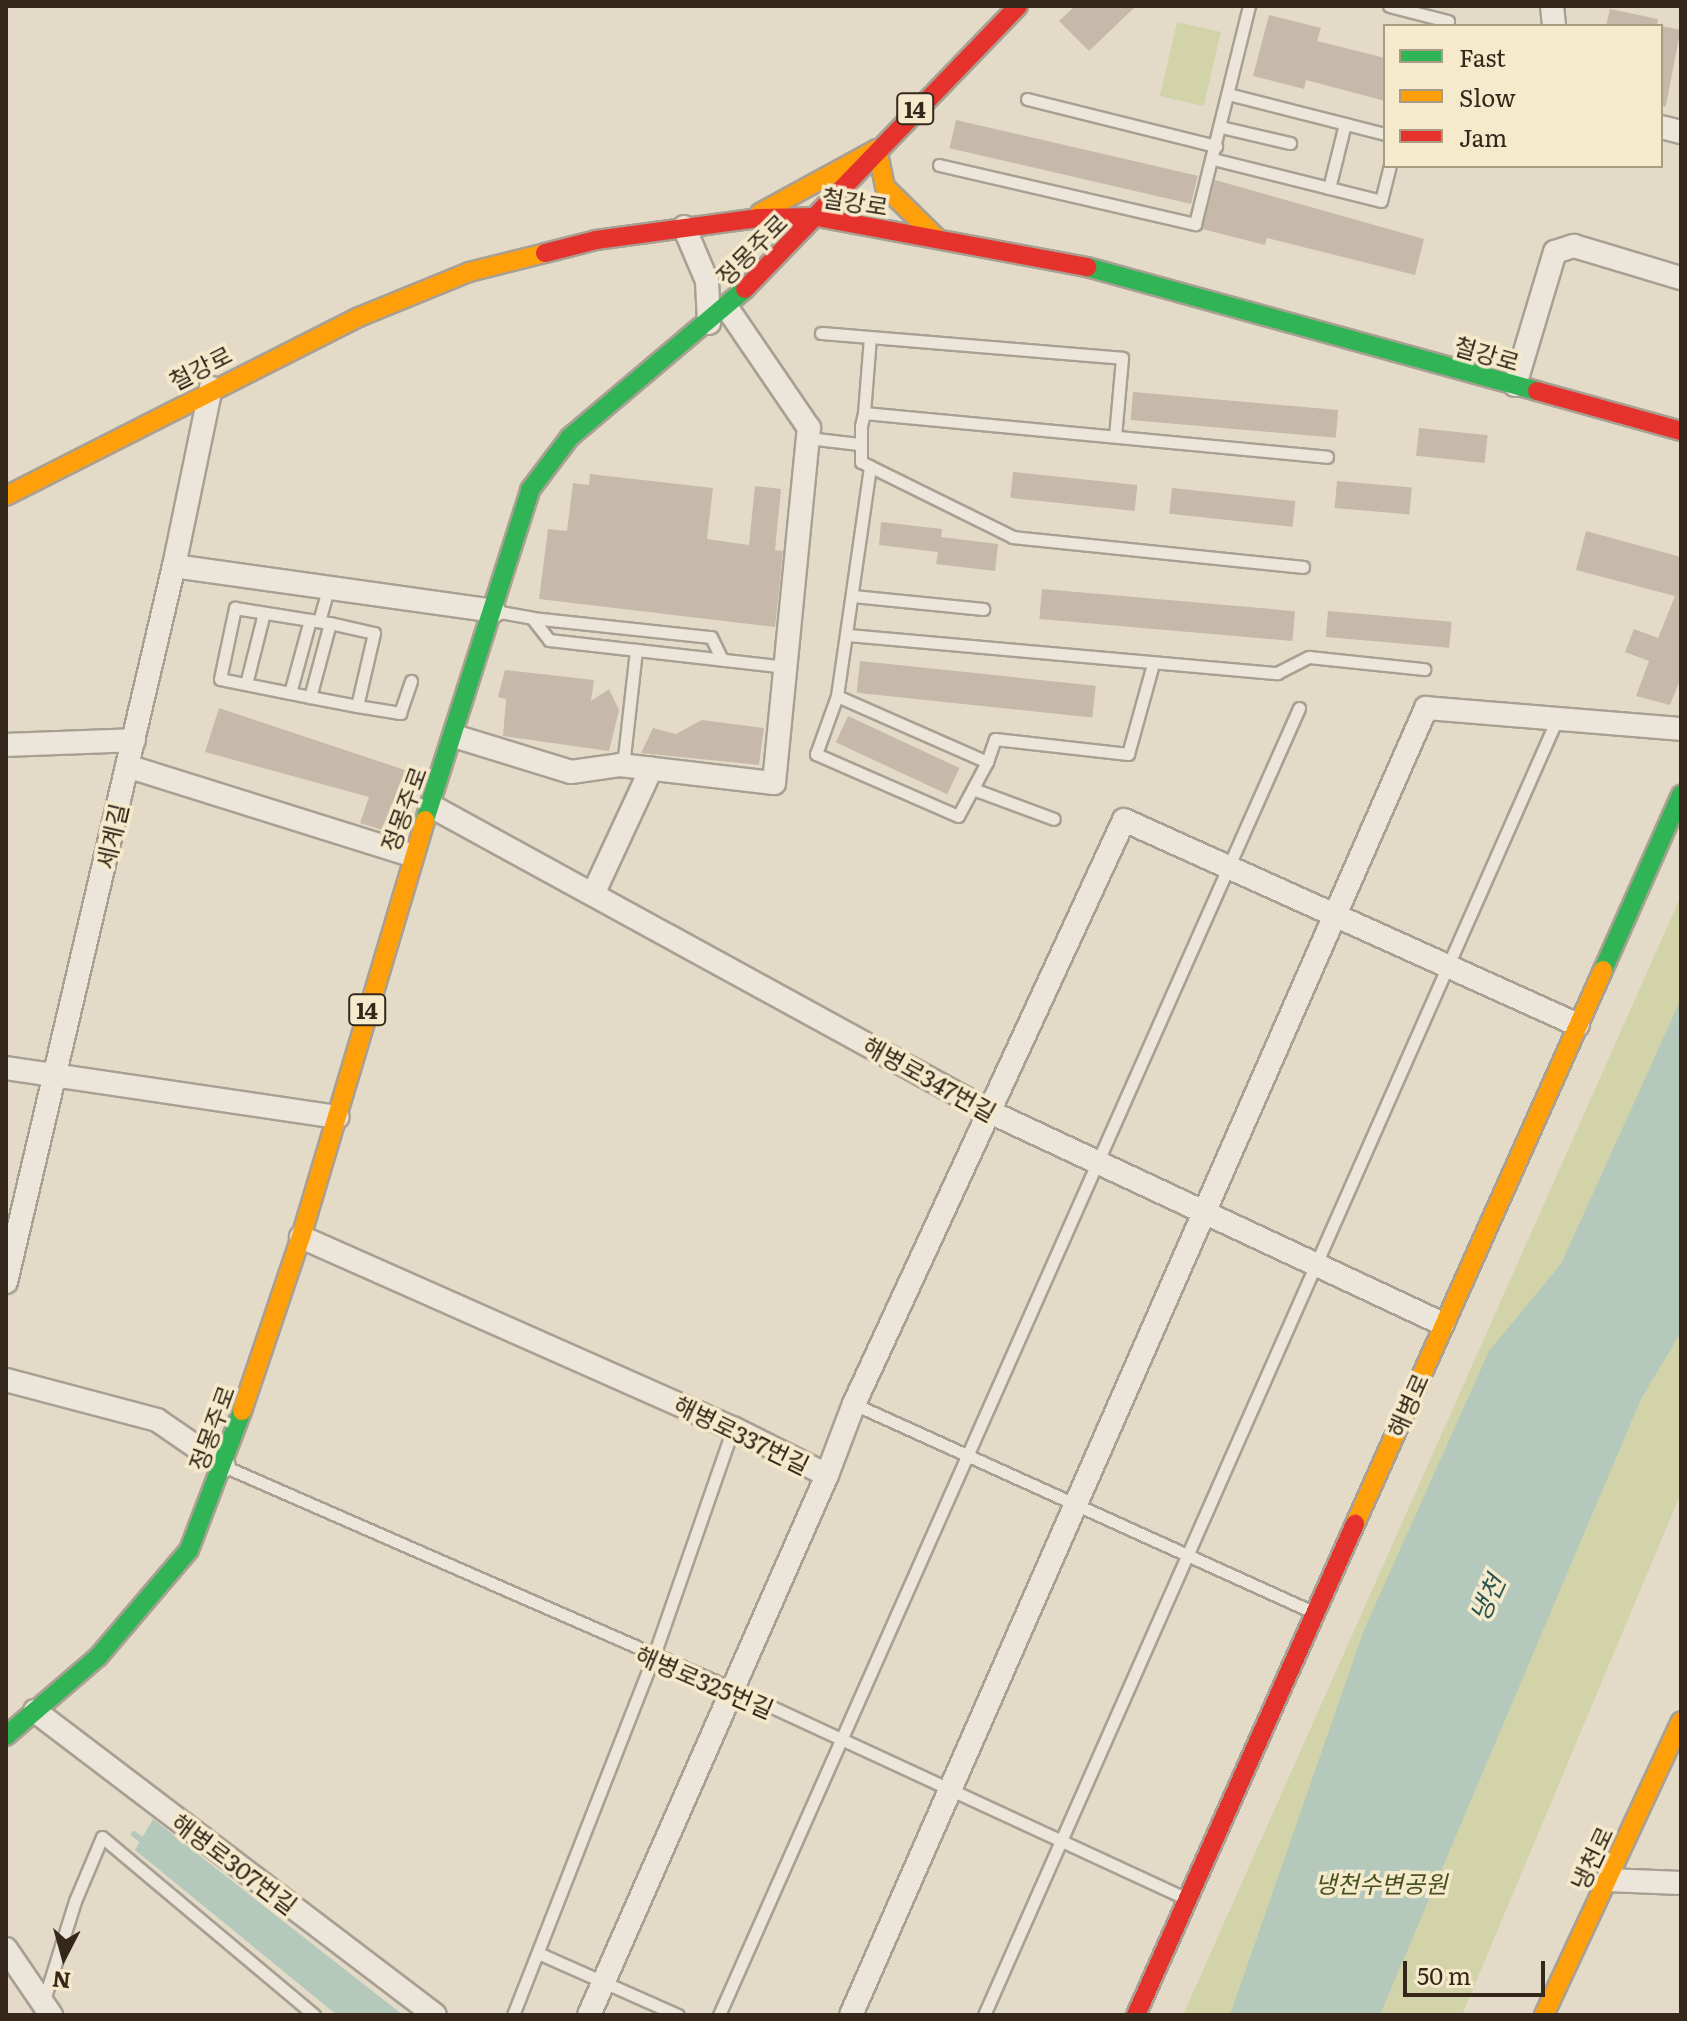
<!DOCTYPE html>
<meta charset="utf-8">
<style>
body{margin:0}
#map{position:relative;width:1687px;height:2021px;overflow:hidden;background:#e3dbc8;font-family:Literata,"Noto Sans KR",serif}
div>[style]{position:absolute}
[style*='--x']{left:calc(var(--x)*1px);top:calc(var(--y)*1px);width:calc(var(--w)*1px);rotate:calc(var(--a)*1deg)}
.green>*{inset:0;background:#d2d3a9;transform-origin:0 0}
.water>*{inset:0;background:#b4c8bb}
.stream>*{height:6px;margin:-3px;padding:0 3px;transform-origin:3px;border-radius:3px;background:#b4c8bb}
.building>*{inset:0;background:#c7b9a9;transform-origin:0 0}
.roads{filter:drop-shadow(2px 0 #a8a092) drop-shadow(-2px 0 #a8a092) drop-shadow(0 2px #a8a092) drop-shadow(0 -2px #a8a092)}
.lane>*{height:11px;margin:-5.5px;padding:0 5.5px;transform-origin:5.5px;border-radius:5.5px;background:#ebe5da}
.street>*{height:22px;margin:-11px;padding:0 11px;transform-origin:11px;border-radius:11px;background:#ebe5da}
.fast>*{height:18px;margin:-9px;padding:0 9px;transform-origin:9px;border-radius:9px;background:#30b455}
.slow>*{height:18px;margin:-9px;padding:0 9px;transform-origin:9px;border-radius:9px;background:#ff9f0a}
.jam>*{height:18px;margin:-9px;padding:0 9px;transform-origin:9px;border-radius:9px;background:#e5322d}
span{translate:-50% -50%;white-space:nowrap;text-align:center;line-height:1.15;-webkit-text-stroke:7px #f6eacc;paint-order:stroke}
.shield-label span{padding:2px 6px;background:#f6eacc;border:2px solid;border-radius:6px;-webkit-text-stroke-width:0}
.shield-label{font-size:22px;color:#35281b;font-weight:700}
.street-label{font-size:24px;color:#35281b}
.park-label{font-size:24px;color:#465220;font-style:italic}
.water-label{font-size:26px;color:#295653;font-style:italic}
.frame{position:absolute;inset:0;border:8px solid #35281b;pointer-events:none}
.legend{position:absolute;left:1383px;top:24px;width:280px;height:144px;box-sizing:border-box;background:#f6eacc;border:2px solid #a99c85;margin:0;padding:10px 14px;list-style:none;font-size:24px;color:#35281b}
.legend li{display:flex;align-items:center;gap:16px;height:40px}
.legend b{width:40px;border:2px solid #a99c85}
.north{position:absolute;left:24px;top:1917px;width:80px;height:80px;-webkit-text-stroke:6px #f6eacc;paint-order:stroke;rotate:186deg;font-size:22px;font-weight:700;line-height:32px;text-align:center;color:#35281b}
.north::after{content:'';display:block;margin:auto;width:28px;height:36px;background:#35281b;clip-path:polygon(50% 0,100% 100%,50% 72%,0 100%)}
.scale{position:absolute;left:1403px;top:1961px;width:142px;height:36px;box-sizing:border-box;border:4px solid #35281b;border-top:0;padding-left:10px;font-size:24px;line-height:28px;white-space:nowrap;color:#35281b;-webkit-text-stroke:6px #f6eacc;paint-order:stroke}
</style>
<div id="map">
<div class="green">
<div style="left:1177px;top:22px;width:45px;height:76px;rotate:13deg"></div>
<div style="clip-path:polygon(1681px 896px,1681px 1493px,1462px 2015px,1183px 2015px)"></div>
</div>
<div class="water">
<div style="clip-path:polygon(1681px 999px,1681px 1332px,1641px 1399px,1380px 2015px,1230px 2015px,1364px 1630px,1489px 1351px,1561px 1264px)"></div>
<div style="clip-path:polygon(153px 1819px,403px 2015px,337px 2015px,135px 1850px)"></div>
</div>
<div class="stream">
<div style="--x:134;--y:1834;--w:16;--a:38"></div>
</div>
<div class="building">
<div style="clip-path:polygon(1075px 6px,1136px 6px,1089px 51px,1059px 21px)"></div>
<div style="clip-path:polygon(1610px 9px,1658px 19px,1657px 26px,1606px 26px)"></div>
<div style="clip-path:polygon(1269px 15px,1321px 28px,1317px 41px,1385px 58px,1385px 101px,1306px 80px,1304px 89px,1253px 76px)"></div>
<div style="left:1661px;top:26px;width:20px;height:78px;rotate:11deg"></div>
<div style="left:956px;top:120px;width:248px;height:29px;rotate:13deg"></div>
<div style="clip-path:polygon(1215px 180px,1424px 239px,1415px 275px,1267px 238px,1265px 245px,1202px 229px)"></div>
<div style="left:1133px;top:392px;width:206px;height:28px;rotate:5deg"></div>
<div style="left:1419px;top:428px;width:69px;height:28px;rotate:6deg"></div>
<div style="left:1013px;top:472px;width:125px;height:26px;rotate:6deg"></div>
<div style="clip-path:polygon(590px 474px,713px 488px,707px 539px,749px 545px,755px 486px,781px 489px,775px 550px,783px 551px,775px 627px,539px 599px,548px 529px,567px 531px,573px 483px,589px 485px)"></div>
<div style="left:1337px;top:481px;width:75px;height:27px;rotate:5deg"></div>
<div style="left:1172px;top:488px;width:124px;height:26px;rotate:6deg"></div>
<div style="clip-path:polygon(881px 522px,942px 529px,941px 537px,998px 544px,995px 571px,936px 564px,938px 552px,879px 545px)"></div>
<div style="clip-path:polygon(1586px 531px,1681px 557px,1681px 678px,1670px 705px,1636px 696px,1649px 661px,1625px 652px,1634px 629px,1658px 638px,1675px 596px,1576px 570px)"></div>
<div style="left:1042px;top:589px;width:254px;height:30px;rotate:5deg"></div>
<div style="left:1328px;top:611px;width:124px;height:26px;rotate:5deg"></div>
<div style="left:860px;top:661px;width:237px;height:32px;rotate:6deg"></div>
<div style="clip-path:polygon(505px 670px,594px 680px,591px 701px,609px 689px,619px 710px,609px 751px,503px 736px,506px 699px,498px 697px)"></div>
<div style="clip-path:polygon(219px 708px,414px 773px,392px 833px,360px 823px,369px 797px,205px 752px)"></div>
<div style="left:848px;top:716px;width:123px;height:29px;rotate:25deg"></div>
<div style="clip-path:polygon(702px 720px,764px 728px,759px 765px,641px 753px,653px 728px,676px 734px)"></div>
</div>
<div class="roads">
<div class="lane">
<div style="--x:1389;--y:6;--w:61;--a:14.3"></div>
<div style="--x:1228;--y:94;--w:162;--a:14.3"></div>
<div style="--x:1027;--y:99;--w:195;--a:14"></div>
<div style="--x:1221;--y:127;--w:71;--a:13.1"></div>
<div style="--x:1213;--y:159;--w:173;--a:14"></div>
<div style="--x:1381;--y:201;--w:36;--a:-76"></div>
<div style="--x:939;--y:165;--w:263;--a:13"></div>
<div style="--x:1195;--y:224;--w:225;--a:-76.1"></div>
<div style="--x:1329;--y:188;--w:66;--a:-76"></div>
<div style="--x:821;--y:333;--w:302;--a:4.7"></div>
<div style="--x:1122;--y:358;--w:78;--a:95.1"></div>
<div style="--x:864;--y:413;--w:76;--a:-85.5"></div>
<div style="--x:808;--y:438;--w:51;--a:6.7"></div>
<div style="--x:1303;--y:567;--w:292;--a:-174.1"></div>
<div style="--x:1013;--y:537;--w:169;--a:-153.7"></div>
<div style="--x:861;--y:462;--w:36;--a:-90"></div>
<div style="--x:861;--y:426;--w:13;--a:-77"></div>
<div style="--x:864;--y:413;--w:465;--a:5.4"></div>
<div style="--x:853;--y:596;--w:131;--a:5.7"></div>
<div style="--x:494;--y:611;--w:39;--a:10"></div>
<div style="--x:532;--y:618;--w:28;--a:52"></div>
<div style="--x:549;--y:640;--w:239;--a:6.5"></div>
<div style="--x:532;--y:618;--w:180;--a:6.1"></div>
<div style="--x:711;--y:637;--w:25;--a:64"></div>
<div style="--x:310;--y:620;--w:20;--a:9"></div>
<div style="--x:330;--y:623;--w:77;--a:105.1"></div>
<div style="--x:310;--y:697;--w:20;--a:-169"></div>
<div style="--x:290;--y:693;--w:76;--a:-74.7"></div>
<div style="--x:319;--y:621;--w:35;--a:-74"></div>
<div style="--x:848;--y:635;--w:431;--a:5.1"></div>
<div style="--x:1277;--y:673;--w:36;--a:-27"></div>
<div style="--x:1309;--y:657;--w:116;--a:6"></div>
<div style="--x:246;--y:684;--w:73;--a:-75.8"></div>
<div style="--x:290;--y:693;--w:71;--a:-168.7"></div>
<div style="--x:220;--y:679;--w:73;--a:-78.1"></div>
<div style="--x:235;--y:608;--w:76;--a:9.1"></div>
<div style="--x:837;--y:696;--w:164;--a:23.7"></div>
<div style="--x:987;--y:762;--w:61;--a:118.2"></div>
<div style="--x:958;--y:816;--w:155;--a:-156.4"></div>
<div style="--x:816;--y:754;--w:62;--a:-70.1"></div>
<div style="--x:837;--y:696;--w:232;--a:-81.8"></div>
<div style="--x:310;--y:697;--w:48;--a:10.8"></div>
<div style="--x:357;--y:706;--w:75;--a:-76.9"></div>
<div style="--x:374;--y:633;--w:45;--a:-167.2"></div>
<div style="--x:357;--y:706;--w:44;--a:9.2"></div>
<div style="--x:400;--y:713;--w:34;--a:-71"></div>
<div style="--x:987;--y:762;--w:24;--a:-71"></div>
<div style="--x:995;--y:739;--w:134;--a:6.4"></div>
<div style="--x:1128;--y:754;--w:93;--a:-74.5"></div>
<div style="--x:623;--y:766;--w:117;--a:-83.6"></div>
<div style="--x:973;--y:789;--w:86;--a:20.3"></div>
<div style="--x:854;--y:1404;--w:504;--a:24.38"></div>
<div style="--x:228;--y:1468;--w:549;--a:23.62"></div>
<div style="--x:731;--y:1688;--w:500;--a:24.82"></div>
<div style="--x:538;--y:1953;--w:153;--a:23.9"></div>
<div style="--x:44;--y:2000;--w:104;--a:-72.6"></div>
<div style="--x:75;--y:1901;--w:69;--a:-67.1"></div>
<div style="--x:102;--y:1837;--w:277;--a:40"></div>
<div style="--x:513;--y:2015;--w:383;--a:-68.6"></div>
<div style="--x:653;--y:1658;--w:244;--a:-70.8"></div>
<div style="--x:719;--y:2015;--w:1430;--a:-66.07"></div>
<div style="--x:984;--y:2015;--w:1417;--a:-66.15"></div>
</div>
<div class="street">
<div style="--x:1552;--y:6;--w:20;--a:84"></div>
<div style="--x:1661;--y:127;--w:21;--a:14"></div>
<div style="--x:684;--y:227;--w:59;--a:66.9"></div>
<div style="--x:707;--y:281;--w:42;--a:87.3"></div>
<div style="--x:1515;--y:385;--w:139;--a:-73.3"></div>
<div style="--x:1555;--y:252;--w:20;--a:-18"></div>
<div style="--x:1574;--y:246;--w:112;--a:16.7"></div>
<div style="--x:174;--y:566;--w:323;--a:8"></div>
<div style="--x:454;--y:736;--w:122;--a:17.1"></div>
<div style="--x:571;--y:772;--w:49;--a:-8.1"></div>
<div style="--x:620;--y:765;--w:155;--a:6.7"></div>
<div style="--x:774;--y:783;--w:357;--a:-84.4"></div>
<div style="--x:809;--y:428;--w:145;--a:-124.3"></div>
<div style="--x:6;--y:745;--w:128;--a:-2.2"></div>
<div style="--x:127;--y:766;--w:298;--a:17.4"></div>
<div style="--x:431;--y:806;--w:635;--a:28.7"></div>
<div style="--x:988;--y:1111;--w:502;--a:25.09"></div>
<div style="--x:594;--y:892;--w:136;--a:-65.1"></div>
<div style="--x:6;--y:1068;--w:335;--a:8.4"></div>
<div style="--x:301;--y:1237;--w:472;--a:23.9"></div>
<div style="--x:733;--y:1428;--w:105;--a:26.6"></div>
<div style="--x:827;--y:1475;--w:76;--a:-69.2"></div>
<div style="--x:854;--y:1404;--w:643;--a:-65.19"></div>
<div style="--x:1124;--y:820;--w:498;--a:24.3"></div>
<div style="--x:6;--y:1282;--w:735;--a:-76.8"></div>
<div style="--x:174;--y:566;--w:182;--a:-78.3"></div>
<div style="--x:6;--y:1380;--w:156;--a:14.8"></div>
<div style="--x:157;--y:1420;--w:81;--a:34.5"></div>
<div style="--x:35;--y:1711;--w:502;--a:37.23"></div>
<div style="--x:1607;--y:1880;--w:74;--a:2.3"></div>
<div style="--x:6;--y:1949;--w:80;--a:55.7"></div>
<div style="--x:589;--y:2015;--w:590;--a:-66.21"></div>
<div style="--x:851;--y:2015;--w:1428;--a:-66.25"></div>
<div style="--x:1426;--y:708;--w:256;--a:4.7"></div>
</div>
<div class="fast">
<div style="--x:1087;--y:267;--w:467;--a:15.4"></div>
<div style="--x:425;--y:820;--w:346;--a:-72.3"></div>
<div style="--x:530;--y:490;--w:66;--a:-53"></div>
<div style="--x:570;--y:437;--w:229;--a:-40.2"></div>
<div style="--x:1603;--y:970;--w:192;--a:-66"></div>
<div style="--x:6;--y:1736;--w:121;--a:-40.7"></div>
<div style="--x:98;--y:1657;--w:140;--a:-49.6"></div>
<div style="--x:189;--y:1550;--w:149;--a:-69.1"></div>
</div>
<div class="slow">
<div style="--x:760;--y:213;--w:133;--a:-28.7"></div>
<div style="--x:877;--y:149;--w:39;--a:78"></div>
<div style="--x:885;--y:187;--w:74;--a:44.5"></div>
<div style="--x:6;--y:496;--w:396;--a:-26.9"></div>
<div style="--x:359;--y:317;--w:119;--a:-22.2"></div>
<div style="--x:469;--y:272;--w:78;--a:-14"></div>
<div style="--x:242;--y:1411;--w:184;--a:-71.3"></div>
<div style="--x:301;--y:1237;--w:435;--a:-73.4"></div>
<div style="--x:1355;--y:1524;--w:607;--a:-65.88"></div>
<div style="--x:1544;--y:2015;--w:324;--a:-65"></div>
</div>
<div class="jam">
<div style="--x:545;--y:253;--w:53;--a:-14.3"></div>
<div style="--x:596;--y:240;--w:163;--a:-7.7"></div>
<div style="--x:758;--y:218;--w:59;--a:-1"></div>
<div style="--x:817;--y:217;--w:275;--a:10.5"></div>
<div style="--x:745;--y:289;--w:393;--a:-46"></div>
<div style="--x:1537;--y:391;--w:149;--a:15.5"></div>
<div style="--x:1136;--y:2015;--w:538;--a:-65.96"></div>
</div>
</div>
<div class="shield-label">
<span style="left:915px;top:109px">14</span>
<span style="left:367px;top:1010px">14</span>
</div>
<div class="street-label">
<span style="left:855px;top:201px;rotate:9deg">철강로</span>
<span style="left:751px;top:249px;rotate:-45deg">정몽주로</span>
<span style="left:1487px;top:353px;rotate:16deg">철강로</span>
<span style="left:200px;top:367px;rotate:-27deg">철강로</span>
<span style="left:403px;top:809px;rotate:-70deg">정몽주로</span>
<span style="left:111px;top:836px;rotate:-77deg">세계길</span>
<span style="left:930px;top:1078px;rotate:29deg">해병로347번길</span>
<span style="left:1407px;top:1405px;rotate:-66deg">해병로</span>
<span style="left:211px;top:1428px;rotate:-70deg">정몽주로</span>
<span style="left:742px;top:1434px;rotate:26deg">해병로337번길</span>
<span style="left:705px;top:1681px;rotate:23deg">해병로325번길</span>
<span style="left:1591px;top:1858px;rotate:-65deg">냉천로</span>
<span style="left:235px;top:1863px;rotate:37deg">해병로307번길</span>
</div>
<div class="park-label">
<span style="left:1381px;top:1883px">냉천수변공원</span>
</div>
<div class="water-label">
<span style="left:1486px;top:1598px;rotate:-65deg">냉천</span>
</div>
<div class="frame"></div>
<ul class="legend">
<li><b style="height:10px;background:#30b455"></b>Fast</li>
<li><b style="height:10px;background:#ff9f0a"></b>Slow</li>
<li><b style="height:10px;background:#e5322d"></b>Jam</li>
</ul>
<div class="north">N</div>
<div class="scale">50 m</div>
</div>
